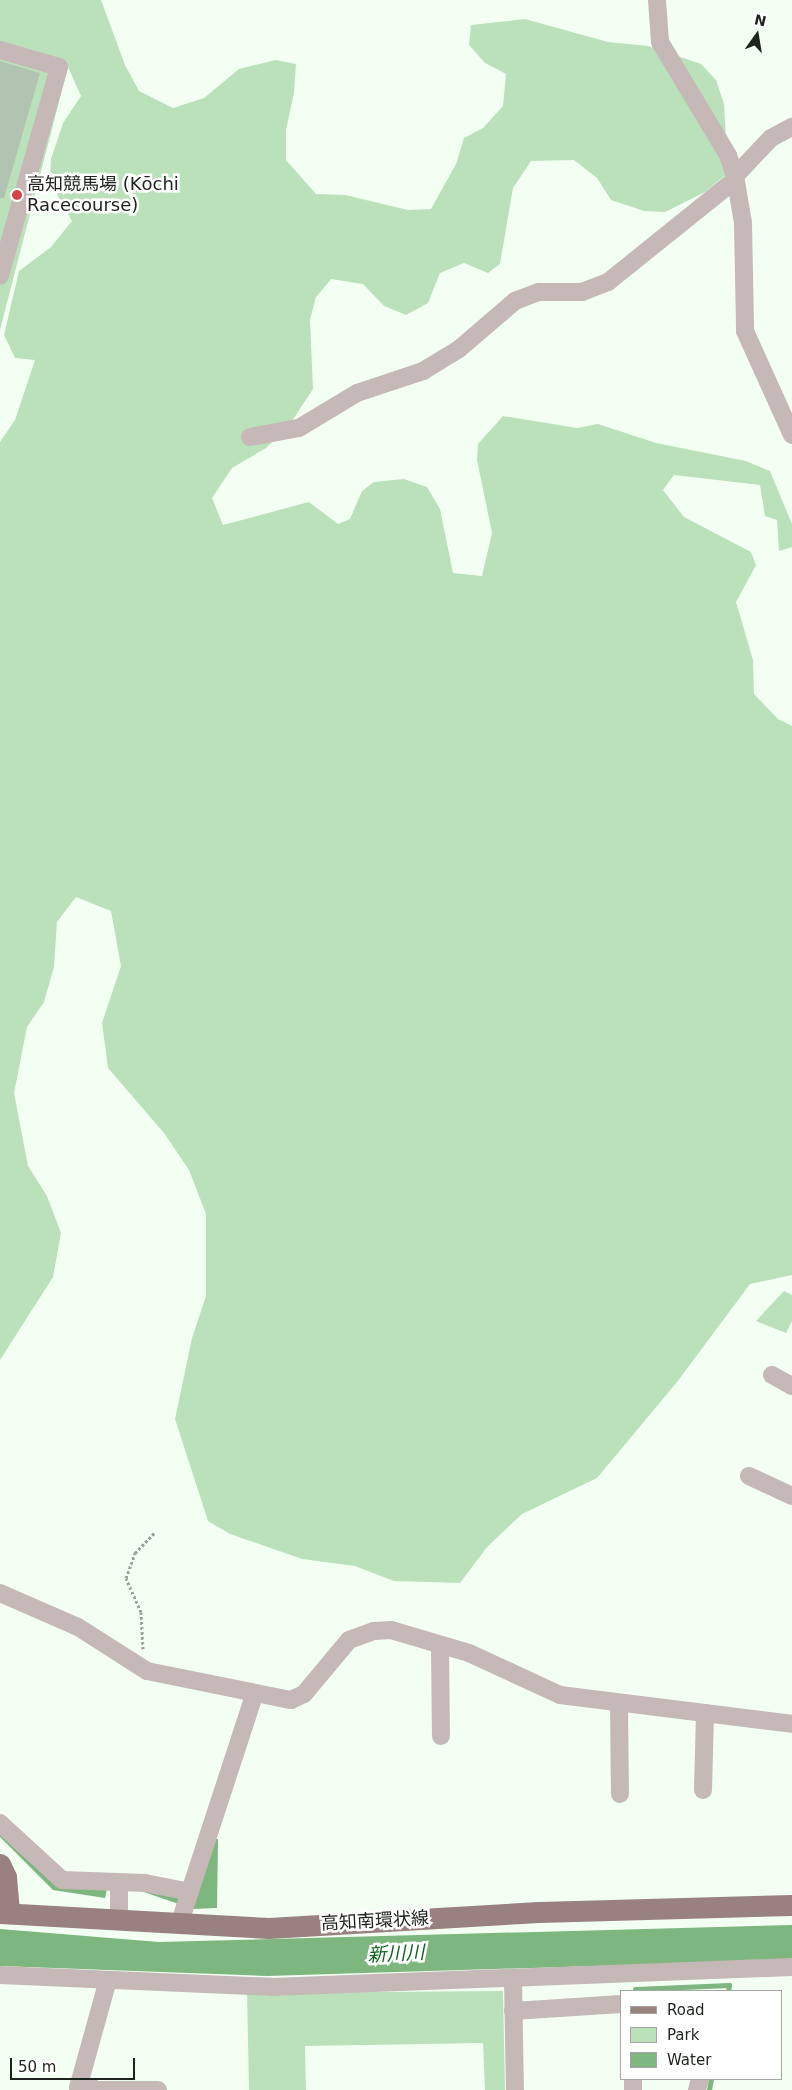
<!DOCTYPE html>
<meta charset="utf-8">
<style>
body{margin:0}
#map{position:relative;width:792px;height:2090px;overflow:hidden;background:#f3fff3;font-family:"DejaVu Sans","Noto Sans JP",sans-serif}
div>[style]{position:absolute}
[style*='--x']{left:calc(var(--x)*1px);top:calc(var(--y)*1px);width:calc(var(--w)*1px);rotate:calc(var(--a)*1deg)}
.green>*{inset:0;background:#bbe1bb}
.water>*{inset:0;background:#7eb67f}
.stream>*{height:5px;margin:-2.5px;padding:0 2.5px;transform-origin:2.5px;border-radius:2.5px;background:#7eb67f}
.building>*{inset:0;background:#b1c4b1}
.path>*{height:3px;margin-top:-1.5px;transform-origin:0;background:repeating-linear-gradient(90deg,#99a399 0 2.5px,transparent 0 5px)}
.minor>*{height:18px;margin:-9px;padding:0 9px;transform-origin:9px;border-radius:9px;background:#c5b8b7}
.major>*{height:21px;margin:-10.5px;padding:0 10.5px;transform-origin:10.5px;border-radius:10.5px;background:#98817f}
.dots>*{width:14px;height:14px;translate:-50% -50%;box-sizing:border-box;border:2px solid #fff;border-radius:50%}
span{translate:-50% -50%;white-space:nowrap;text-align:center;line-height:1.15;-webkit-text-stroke:5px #fff;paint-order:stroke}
.poi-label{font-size:18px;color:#1d241d}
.left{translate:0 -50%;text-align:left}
.street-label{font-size:18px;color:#1d241d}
.water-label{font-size:19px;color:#0f631d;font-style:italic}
.legend{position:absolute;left:620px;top:1990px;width:162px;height:90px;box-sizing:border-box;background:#fff;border:1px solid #a5a7a5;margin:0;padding:6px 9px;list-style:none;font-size:15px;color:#1d241d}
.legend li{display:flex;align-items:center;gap:10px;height:25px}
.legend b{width:25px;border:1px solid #a5a7a5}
.north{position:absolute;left:732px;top:10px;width:50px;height:50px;-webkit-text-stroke:4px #fff;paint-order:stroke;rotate:13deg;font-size:14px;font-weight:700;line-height:20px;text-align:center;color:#1d241d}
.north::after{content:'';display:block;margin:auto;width:18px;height:22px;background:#1d241d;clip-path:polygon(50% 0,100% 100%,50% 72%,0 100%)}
.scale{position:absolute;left:10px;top:2058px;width:125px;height:22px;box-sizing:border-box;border:2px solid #1d241d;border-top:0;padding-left:6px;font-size:15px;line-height:18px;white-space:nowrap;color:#1d241d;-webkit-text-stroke:4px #fff;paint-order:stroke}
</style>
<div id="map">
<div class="green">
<div style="clip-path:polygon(0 0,101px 0,125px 65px,139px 91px,173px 108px,204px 98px,239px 69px,276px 60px,296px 64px,294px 93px,286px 130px,286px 160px,316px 194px,345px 195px,408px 210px,431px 209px,456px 164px,464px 138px,483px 128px,503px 106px,506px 74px,485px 63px,469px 45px,471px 25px,525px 19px,608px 42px,648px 46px,701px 64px,716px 80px,724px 104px,728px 173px,705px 192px,665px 212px,644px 211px,611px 200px,597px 178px,574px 160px,531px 161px,513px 188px,500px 264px,488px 273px,464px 263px,440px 273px,428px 303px,406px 315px,384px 306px,363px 284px,331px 279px,316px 297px,310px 320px,313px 389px,290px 424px,266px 448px,232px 468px,212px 498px,223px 525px,309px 502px,338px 524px,350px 519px,362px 491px,374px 482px,404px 479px,427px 487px,440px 509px,453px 573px,482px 576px,492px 533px,477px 460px,478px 444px,503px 416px,577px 428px,598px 424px,656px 443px,746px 461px,770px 471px,792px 524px,792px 547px,779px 551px,777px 520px,765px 516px,760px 485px,674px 475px,663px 490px,684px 517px,751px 552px,756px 565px,736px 602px,753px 660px,754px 694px,778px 719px,792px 726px,792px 1275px,750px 1284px,677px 1382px,597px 1478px,522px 1514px,487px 1547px,460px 1583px,394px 1581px,355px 1566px,302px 1559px,230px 1534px,208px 1521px,175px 1419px,192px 1338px,206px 1296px,206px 1214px,189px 1170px,164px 1133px,108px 1068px,102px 1023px,121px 966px,111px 911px,76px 897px,57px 922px,54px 967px,44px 1002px,27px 1027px,14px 1093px,28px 1166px,47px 1196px,61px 1233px,53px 1277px,0 1360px,0 442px,15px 420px,35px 360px,15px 358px,4px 335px,19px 271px,51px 247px,72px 221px,50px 182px,51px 159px,63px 123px,81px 96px,68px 67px,0 330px)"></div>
<div style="clip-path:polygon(784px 1291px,792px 1295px,792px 1321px,786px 1333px,756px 1321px)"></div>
<div style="clip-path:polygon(503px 1991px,505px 2090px,485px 2090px,483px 2043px,305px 2046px,306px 2090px,249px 2090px,247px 1993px)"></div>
</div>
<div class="water">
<div style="clip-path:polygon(0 1827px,60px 1885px,107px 1889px,105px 1898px,53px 1890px,0 1837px)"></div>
<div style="clip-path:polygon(214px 1839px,218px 1839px,217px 1908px,193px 1909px,141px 1891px,180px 1894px)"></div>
<div style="clip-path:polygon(792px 1925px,792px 1960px,267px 1976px,0 1966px,0 1929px,159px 1942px)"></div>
</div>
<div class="stream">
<div style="--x:635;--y:1989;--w:94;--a:-2.4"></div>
<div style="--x:729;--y:1985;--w:6;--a:99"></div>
<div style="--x:709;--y:2090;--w:11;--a:-80"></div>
</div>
<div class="building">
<div style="clip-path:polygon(0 61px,40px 73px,4px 198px,0 198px)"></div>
</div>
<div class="path">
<div style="--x:143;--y:1649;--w:37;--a:-93"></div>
<div style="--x:141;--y:1612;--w:37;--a:-114"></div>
<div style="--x:126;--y:1578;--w:27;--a:-70"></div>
<div style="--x:135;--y:1553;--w:29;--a:-46"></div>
</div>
<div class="minor">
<div style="--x:657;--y:0;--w:42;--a:85.9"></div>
<div style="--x:660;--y:42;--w:132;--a:59"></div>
<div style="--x:728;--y:155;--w:22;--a:72"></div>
<div style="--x:735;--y:176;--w:48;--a:80.3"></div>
<div style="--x:743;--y:223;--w:108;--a:88.9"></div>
<div style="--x:745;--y:331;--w:114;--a:65.7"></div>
<div style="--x:0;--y:50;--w:61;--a:16.1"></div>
<div style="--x:59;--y:67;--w:217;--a:105.8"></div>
<div style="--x:735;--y:176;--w:52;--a:-46.5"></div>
<div style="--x:771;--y:138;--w:24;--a:-28"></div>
<div style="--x:250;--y:437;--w:50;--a:-10.4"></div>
<div style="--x:299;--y:428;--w:68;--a:-31.1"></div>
<div style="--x:357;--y:393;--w:70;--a:-18.4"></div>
<div style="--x:423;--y:371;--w:42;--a:-31.4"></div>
<div style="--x:459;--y:349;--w:74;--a:-40.6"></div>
<div style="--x:515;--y:301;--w:26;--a:-21"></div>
<div style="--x:539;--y:292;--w:43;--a:0"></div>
<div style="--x:582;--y:292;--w:28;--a:-21"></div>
<div style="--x:608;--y:282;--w:163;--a:-38.8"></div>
<div style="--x:772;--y:1375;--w:23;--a:29"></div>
<div style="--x:749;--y:1476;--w:47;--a:24.9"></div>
<div style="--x:0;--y:1593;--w:85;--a:23.6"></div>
<div style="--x:78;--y:1627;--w:82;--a:32.5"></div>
<div style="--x:147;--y:1671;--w:147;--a:11.4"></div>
<div style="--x:291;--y:1700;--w:14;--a:-25"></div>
<div style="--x:304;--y:1694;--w:70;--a:-50.2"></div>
<div style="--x:349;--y:1640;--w:27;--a:-20"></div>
<div style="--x:374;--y:1631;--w:17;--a:-3"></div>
<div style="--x:391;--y:1630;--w:81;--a:16.4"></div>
<div style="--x:469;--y:1653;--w:100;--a:24.8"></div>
<div style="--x:560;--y:1695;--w:234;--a:7.1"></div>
<div style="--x:440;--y:1646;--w:90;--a:89.4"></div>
<div style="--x:619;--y:1704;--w:90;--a:89.4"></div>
<div style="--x:703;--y:1790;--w:77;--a:-88.5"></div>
<div style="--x:0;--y:1823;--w:84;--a:42.6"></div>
<div style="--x:62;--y:1880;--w:83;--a:2.1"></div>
<div style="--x:145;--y:1883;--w:46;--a:11.3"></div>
<div style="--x:119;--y:1884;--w:37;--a:90"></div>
<div style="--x:179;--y:1925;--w:244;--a:-71.9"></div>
<div style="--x:0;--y:1975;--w:272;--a:2.5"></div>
<div style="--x:272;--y:1987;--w:520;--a:-2.2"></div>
<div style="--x:513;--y:1979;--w:111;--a:89"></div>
<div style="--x:513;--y:2011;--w:108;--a:-3.7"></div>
<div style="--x:633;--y:2079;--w:11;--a:90"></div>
<div style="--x:93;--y:2088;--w:15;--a:180"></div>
<div style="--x:78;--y:2088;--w:112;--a:-74.5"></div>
<div style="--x:92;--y:2090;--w:66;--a:0"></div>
<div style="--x:697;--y:2090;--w:11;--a:-75"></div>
</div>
<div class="major">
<div style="--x:0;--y:1864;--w:14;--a:65"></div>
<div style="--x:6;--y:1877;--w:36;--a:85"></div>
<div style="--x:0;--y:1913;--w:269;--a:3.2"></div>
<div style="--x:269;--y:1928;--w:270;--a:-3.4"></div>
<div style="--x:539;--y:1912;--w:253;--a:-1.6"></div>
</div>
<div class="dots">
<div style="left:17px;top:195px;background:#d34348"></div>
</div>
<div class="poi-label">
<span class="left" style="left:27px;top:195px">高知競馬場 (Kōchi<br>Racecourse)</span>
</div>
<div class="street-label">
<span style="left:375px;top:1921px;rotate:-3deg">高知南環状線</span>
</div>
<div class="water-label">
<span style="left:396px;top:1954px;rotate:-3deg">新川川</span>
</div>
<ul class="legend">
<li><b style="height:6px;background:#98817f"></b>Road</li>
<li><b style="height:14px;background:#bbe1bb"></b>Park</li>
<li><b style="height:14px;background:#7eb67f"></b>Water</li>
</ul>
<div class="north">N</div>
<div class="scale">50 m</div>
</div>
